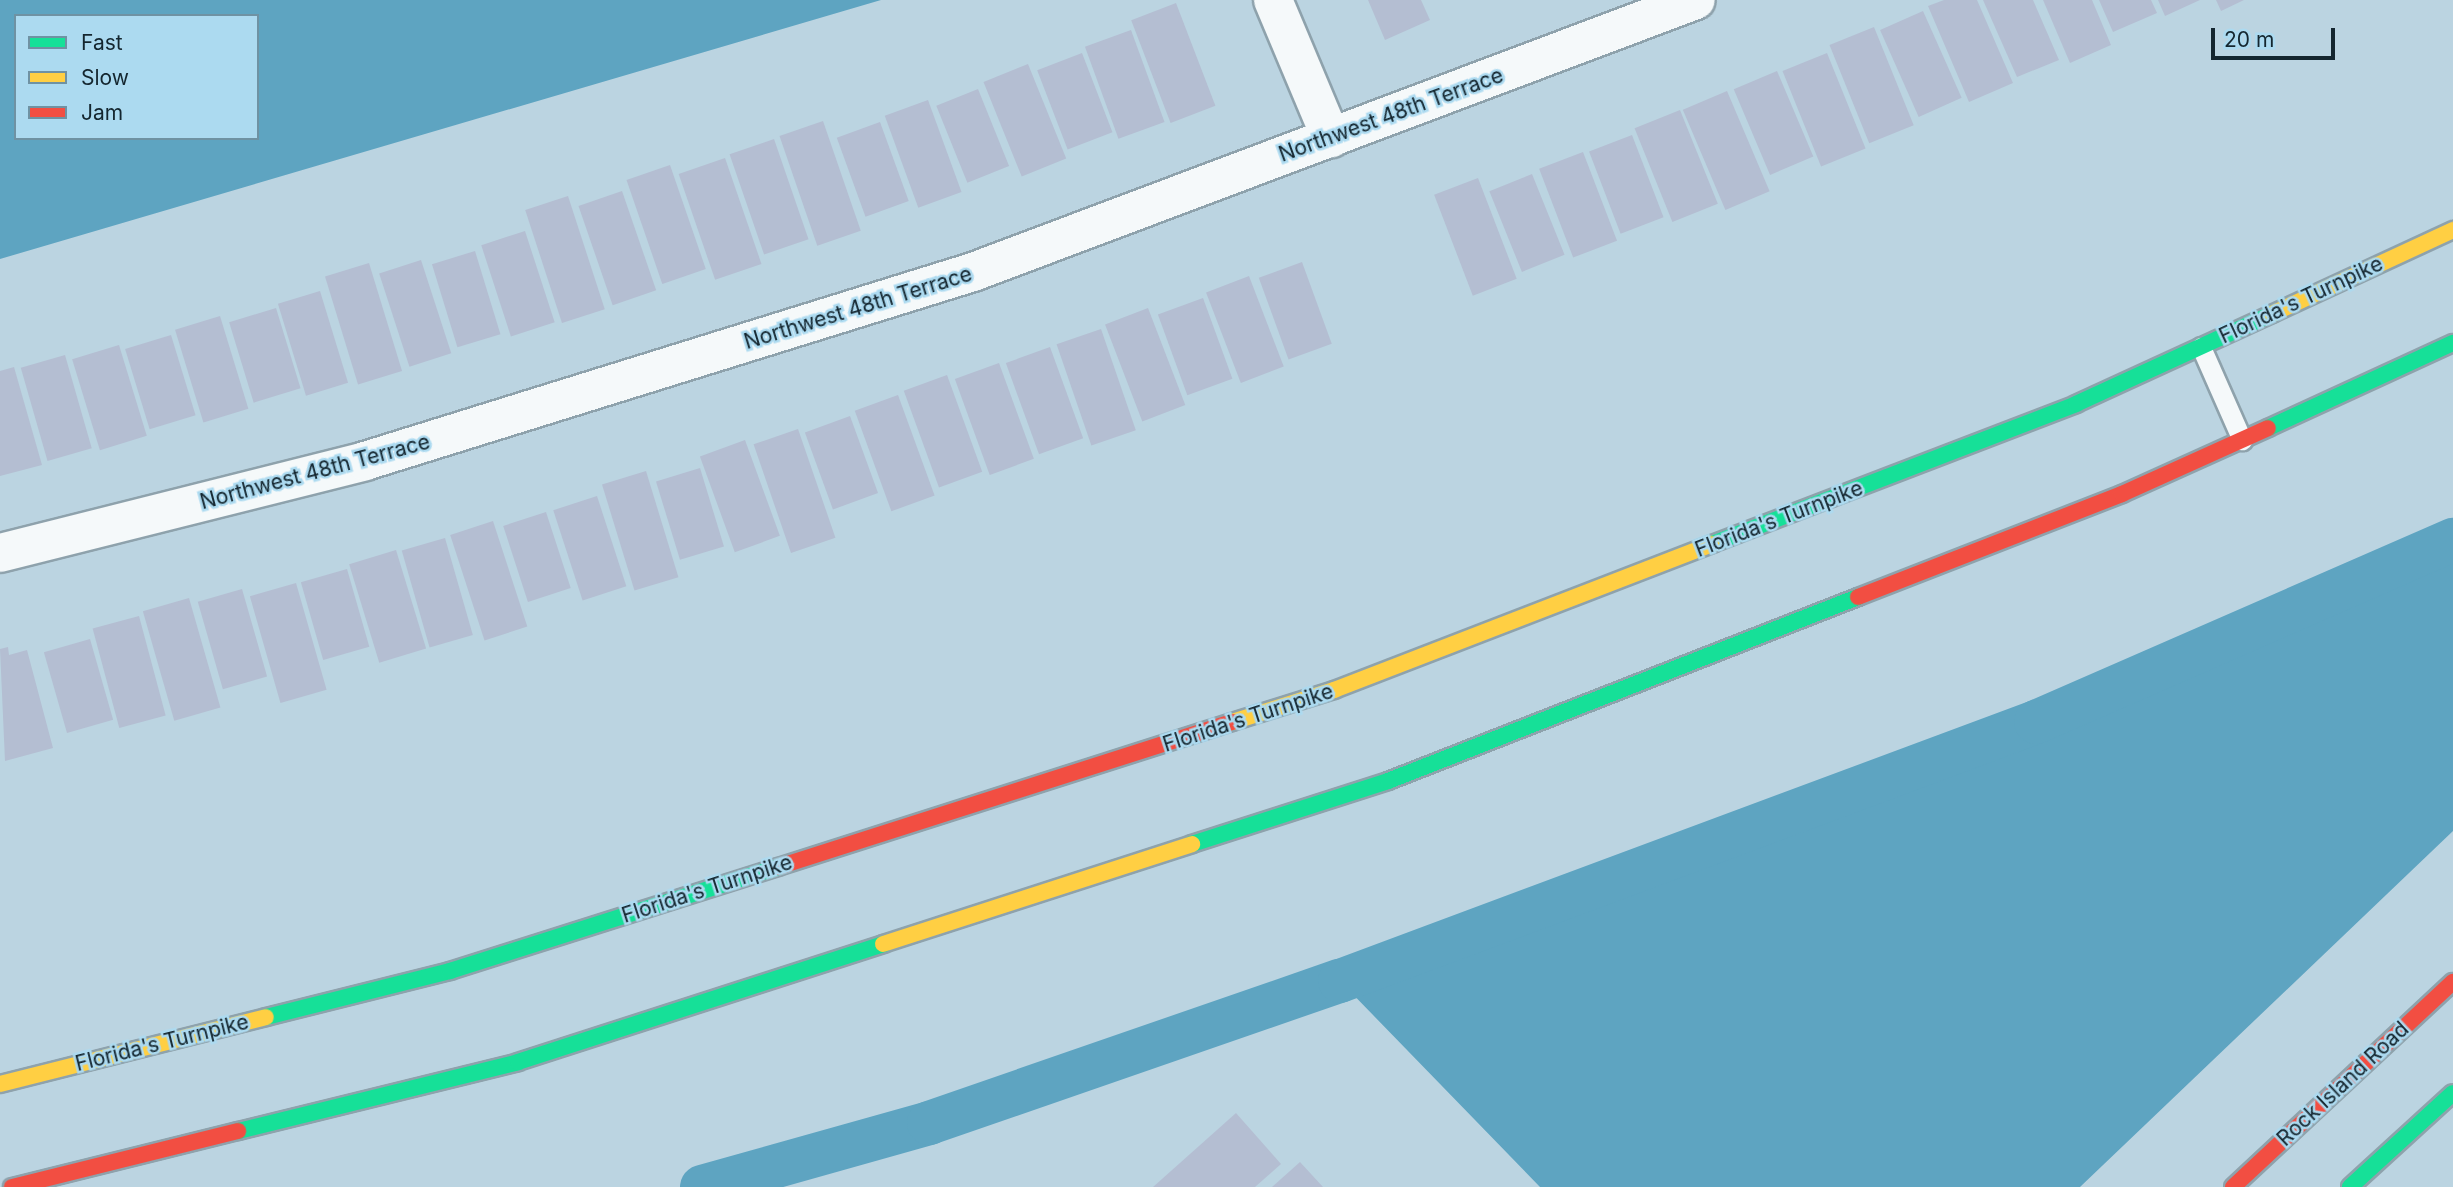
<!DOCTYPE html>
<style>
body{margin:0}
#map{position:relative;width:2453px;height:1187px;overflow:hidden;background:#bbd4e1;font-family:Inter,sans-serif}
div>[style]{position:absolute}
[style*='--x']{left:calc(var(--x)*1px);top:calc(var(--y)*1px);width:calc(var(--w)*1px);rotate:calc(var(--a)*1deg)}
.water>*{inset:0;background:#5ea4c1}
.canal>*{height:44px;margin:-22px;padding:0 22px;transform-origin:22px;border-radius:22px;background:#5ea4c1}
.building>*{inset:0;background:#b4bed2;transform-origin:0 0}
.roads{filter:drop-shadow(2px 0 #8ea2ac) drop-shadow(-2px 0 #8ea2ac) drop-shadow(0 2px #8ea2ac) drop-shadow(0 -2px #8ea2ac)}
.lane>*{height:19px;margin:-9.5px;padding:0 9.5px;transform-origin:9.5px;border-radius:9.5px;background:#f5f9fa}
.street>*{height:38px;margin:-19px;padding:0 19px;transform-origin:19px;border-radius:19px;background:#f5f9fa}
.fast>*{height:16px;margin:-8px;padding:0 8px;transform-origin:8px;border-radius:8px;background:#16e098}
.slow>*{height:16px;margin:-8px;padding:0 8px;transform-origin:8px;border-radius:8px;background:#ffcf43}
.jam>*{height:16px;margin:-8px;padding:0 8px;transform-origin:8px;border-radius:8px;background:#f24e42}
span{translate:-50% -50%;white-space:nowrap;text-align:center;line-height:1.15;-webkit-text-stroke:5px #acdaf0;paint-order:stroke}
.street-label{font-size:21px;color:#14262f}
.legend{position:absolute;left:14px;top:14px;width:245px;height:126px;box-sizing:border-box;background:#acdaf0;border:2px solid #6f92a3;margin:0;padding:9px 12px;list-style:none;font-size:21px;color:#14262f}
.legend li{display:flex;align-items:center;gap:14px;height:35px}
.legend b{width:35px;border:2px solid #6f92a3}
.scale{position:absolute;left:2211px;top:28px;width:124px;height:32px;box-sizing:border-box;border:4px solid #14262f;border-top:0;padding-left:9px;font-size:21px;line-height:24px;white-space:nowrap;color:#14262f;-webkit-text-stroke:5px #acdaf0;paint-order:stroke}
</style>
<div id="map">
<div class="water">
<div style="clip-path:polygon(evenodd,0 0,881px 0,0 259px,0 0,16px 16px,257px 16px,257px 138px,16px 138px,16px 16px)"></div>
<div style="clip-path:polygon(2453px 540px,2453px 831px,2080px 1187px,1540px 1187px,1340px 981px,2036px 722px)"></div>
</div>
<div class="canal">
<div style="--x:702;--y:1187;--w:236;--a:-15.7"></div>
<div style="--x:929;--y:1123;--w:435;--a:-19.1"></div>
<div style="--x:1340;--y:981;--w:743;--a:-20.41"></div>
<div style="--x:2036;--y:722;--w:455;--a:-23.6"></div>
</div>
<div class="building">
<div style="clip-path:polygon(1368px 0,1421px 0,1430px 20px,1385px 40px)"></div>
<div style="clip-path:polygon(1944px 0,1977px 0,2013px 83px,1969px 102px,1928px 6px)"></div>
<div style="clip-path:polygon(1983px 0,2033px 0,2059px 60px,2017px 77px)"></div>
<div style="clip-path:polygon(2043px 0,2092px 0,2111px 45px,2070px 63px)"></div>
<div style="clip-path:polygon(2099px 0,2151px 0,2157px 13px,2113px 32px)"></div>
<div style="clip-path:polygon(2158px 0,2200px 0,2165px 16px)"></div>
<div style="clip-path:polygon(2216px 0,2244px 0,2221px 11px)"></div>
<div style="left:1176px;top:3px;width:110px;height:48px;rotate:69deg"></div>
<div style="left:1923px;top:11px;width:95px;height:47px;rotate:66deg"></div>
<div style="left:1874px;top:27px;width:106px;height:48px;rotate:68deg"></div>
<div style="left:1131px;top:30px;width:98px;height:49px;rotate:70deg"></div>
<div style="left:1082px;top:53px;width:85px;height:48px;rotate:69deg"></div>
<div style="left:1827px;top:53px;width:103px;height:48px;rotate:68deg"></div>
<div style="left:1028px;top:64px;width:102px;height:48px;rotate:68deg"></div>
<div style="left:1777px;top:71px;width:93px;height:47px;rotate:67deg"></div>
<div style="left:978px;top:89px;width:83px;height:45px;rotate:68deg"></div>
<div style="left:1727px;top:91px;width:109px;height:48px;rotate:67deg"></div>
<div style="left:928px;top:100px;width:98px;height:46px;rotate:70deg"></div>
<div style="left:1680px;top:110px;width:101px;height:49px;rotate:68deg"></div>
<div style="left:823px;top:121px;width:116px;height:46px;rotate:71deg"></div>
<div style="left:880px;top:122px;width:84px;height:46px;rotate:70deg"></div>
<div style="left:1632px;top:135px;width:88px;height:46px;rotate:69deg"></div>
<div style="left:774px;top:139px;width:106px;height:47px;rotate:71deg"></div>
<div style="left:1583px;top:152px;width:95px;height:47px;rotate:69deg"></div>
<div style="left:725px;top:158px;width:112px;height:49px;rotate:71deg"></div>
<div style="left:670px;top:165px;width:110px;height:46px;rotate:71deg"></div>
<div style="left:1532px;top:174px;width:87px;height:46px;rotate:68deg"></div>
<div style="left:1478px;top:178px;width:108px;height:47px;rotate:69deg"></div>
<div style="left:622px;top:191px;width:105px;height:46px;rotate:71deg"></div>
<div style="left:568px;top:196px;width:119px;height:45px;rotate:72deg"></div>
<div style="left:525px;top:231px;width:96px;height:46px;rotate:72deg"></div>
<div style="left:475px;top:251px;width:87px;height:45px;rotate:73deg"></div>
<div style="left:421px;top:260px;width:98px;height:44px;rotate:72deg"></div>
<div style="left:1302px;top:262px;width:87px;height:46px;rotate:70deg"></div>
<div style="left:369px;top:263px;width:113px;height:46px;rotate:73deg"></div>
<div style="left:1249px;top:276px;width:97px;height:46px;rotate:69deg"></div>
<div style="left:320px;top:291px;width:96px;height:44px;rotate:73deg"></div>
<div style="left:1203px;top:298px;width:86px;height:48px;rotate:70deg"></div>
<div style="left:276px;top:308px;width:84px;height:49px;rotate:73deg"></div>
<div style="left:1148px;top:308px;width:104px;height:46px;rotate:69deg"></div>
<div style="left:220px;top:316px;width:97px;height:47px;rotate:73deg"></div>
<div style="left:1101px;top:329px;width:107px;height:47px;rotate:71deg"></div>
<div style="left:171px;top:335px;width:84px;height:48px;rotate:73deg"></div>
<div style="left:119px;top:345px;width:95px;height:49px;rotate:73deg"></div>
<div style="left:1050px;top:347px;width:97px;height:47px;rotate:70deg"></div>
<div style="left:65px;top:355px;width:97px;height:46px;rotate:74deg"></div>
<div style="left:999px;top:363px;width:102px;height:47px;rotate:70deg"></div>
<div style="clip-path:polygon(14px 367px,42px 465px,0 476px,0 371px)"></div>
<div style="left:947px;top:375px;width:103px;height:46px;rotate:70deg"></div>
<div style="left:898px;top:395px;width:107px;height:46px;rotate:70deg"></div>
<div style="left:850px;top:416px;width:82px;height:48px;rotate:70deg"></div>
<div style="left:798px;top:429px;width:115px;height:47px;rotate:71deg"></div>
<div style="left:745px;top:440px;width:102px;height:48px;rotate:70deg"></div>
<div style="left:700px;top:468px;width:82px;height:46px;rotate:73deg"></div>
<div style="left:646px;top:471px;width:111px;height:46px;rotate:73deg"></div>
<div style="left:597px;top:496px;width:95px;height:46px;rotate:72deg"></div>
<div style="left:546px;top:512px;width:80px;height:45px;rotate:72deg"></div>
<div style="left:493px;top:521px;width:111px;height:45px;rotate:72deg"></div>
<div style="left:445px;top:538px;width:101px;height:45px;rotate:74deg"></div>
<div style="left:396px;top:550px;width:103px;height:49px;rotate:73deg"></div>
<div style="left:347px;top:569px;width:81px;height:48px;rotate:74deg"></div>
<div style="left:296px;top:583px;width:111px;height:48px;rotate:74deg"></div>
<div style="left:242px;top:589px;width:91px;height:46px;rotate:74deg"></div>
<div style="left:189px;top:598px;width:114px;height:48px;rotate:74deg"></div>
<div style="left:139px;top:616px;width:103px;height:48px;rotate:75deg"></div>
<div style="left:90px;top:639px;width:84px;height:48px;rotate:74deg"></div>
<div style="clip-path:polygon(8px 647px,9px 655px,27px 650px,53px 748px,5px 761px,0 649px)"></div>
<div style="clip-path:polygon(1236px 1113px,1281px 1164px,1255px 1187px,1153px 1187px)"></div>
<div style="clip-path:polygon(1300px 1162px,1323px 1187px,1272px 1187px)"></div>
</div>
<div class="roads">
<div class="lane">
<div style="--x:2201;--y:347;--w:102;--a:66.2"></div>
</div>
<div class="street">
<div style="--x:1273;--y:0;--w:150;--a:67.2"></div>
<div style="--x:0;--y:553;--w:376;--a:-14.1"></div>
<div style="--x:365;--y:461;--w:637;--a:-17.27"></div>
<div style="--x:973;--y:272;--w:772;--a:-20.62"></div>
</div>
<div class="fast">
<div style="--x:2268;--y:428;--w:204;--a:-24.7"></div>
<div style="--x:1712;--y:544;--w:390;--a:-21"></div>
<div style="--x:2076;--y:404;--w:216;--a:-24.7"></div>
<div style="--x:1192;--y:844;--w:206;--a:-17.8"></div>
<div style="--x:1388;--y:781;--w:505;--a:-21.38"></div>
<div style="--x:266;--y:1017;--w:190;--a:-14"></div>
<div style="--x:450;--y:971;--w:344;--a:-17.6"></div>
<div style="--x:238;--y:1131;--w:288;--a:-13.8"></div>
<div style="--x:518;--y:1062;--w:384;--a:-17.9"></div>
<div style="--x:2350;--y:1187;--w:139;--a:-42.4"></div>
</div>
<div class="slow">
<div style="--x:2272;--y:314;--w:200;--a:-24.9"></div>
<div style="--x:1232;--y:722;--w:107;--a:-17.4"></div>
<div style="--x:1334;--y:690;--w:405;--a:-21.1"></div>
<div style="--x:883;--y:944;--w:325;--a:-17.9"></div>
<div style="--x:0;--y:1084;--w:274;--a:-14.1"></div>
</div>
<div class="jam">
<div style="--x:1858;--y:597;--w:283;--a:-21.3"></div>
<div style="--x:2122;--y:494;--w:160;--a:-24.3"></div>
<div style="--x:778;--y:867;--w:477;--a:-17.7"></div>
<div style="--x:12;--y:1187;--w:233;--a:-13.9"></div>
<div style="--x:2233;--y:1187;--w:301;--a:-43"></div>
</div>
</div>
<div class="street-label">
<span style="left:1391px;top:115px;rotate:-20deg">Northwest 48th Terrace</span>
<span style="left:2301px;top:300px;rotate:-25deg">Florida's Turnpike</span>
<span style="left:858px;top:308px;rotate:-17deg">Northwest 48th Terrace</span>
<span style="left:315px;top:472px;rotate:-15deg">Northwest 48th Terrace</span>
<span style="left:1779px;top:519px;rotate:-21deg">Florida's Turnpike</span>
<span style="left:1248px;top:718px;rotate:-18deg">Florida's Turnpike</span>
<span style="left:707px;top:889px;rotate:-18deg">Florida's Turnpike</span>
<span style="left:162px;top:1043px;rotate:-14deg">Florida's Turnpike</span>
<span style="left:2343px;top:1084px;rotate:-43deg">Rock Island Road</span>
</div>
<ul class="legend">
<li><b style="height:9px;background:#16e098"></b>Fast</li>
<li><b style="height:9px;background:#ffcf43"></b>Slow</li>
<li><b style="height:9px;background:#f24e42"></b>Jam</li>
</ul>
<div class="scale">20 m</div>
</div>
